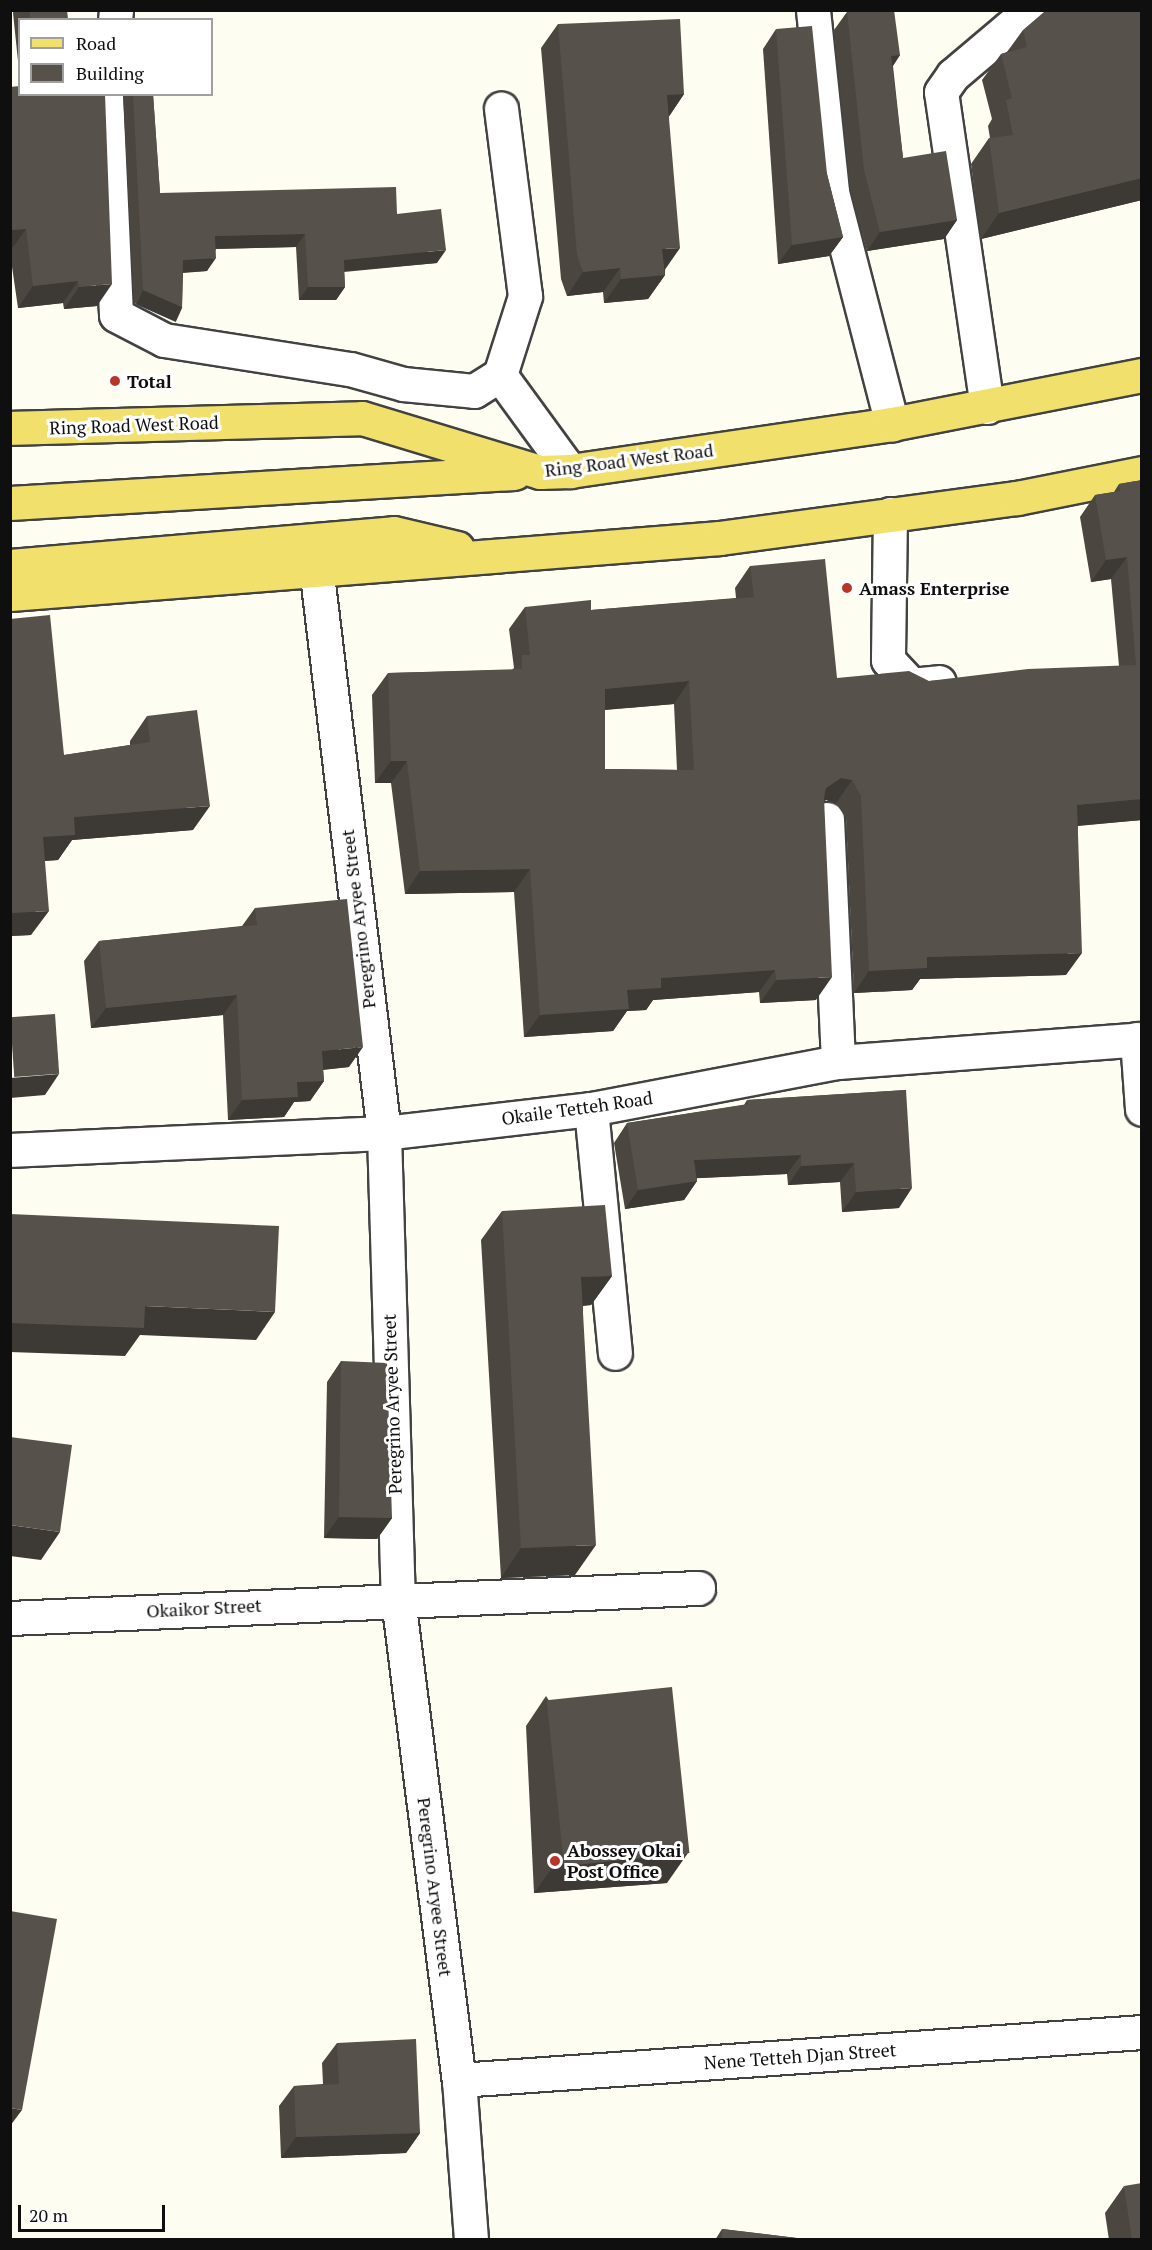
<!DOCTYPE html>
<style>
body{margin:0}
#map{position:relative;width:1152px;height:2250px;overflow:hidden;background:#fefdf1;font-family:"PT Serif",serif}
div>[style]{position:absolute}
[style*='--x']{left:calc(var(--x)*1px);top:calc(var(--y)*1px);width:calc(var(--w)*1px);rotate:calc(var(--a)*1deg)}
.roads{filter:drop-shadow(2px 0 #424242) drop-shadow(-2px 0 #424242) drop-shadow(0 2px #424242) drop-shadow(0 -2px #424242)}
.minor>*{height:33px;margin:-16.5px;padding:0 16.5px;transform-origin:16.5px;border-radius:16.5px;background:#fff}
.major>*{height:33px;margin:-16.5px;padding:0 16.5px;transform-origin:16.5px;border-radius:16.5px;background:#f2e06d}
.wall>*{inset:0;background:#4b4640}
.shaded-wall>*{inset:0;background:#3d3934;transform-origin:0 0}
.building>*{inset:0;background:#57514b;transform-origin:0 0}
.dots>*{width:16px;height:16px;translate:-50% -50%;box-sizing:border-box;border:3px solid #fff;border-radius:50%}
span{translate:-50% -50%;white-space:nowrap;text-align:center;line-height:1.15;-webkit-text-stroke:6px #fff;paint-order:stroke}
.poi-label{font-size:18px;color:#0f0f0f;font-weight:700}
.left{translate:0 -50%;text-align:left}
.street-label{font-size:18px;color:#0f0f0f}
.frame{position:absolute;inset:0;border:12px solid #0f0f0f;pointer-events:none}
.legend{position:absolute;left:18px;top:18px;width:195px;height:78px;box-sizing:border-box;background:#fff;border:2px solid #9f9f9f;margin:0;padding:8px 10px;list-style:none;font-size:18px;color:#0f0f0f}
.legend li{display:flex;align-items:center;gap:12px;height:30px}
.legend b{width:30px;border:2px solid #9f9f9f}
.scale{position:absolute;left:18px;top:2205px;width:147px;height:27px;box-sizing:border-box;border:3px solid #0f0f0f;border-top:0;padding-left:8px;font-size:18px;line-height:21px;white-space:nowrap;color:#0f0f0f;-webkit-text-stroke:4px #fff;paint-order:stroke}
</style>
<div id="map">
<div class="roads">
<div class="minor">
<div style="--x:813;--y:10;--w:183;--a:84"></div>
<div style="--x:832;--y:192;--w:240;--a:75.5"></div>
<div style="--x:115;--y:20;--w:10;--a:-84"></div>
<div style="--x:106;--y:94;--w:221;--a:87.4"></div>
<div style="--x:116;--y:315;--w:54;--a:27.5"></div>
<div style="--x:164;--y:340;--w:188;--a:8.9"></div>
<div style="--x:350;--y:369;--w:55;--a:15.8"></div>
<div style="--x:403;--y:384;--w:71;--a:5.6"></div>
<div style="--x:474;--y:391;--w:31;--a:-32"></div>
<div style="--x:500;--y:375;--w:83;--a:-72.4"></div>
<div style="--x:525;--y:296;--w:189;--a:-97.3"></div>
<div style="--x:500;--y:375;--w:119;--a:53.9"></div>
<div style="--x:987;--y:407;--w:318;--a:-98.3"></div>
<div style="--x:941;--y:92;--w:21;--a:-55"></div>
<div style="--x:953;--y:75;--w:101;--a:-40.2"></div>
<div style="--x:890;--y:514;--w:146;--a:90.8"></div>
<div style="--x:888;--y:660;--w:34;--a:47"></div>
<div style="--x:911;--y:685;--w:28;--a:-6"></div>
<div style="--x:316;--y:567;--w:570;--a:83.15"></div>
<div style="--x:384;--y:1133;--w:466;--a:88.3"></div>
<div style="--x:398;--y:1599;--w:485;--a:82.8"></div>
<div style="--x:459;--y:2080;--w:160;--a:85.7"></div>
<div style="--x:827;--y:819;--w:243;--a:87.4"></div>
<div style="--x:1137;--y:1039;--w:70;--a:85.9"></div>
<div style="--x:591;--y:1109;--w:245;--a:84.4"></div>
<div style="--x:10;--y:1150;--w:374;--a:-2.6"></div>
<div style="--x:384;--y:1133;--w:208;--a:-6.6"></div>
<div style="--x:591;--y:1109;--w:251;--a:-10.8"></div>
<div style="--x:838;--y:1062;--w:305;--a:-4.3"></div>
<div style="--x:10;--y:1618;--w:689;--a:-2.5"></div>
<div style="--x:459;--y:2080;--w:685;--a:-4.02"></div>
</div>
<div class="major">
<div style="--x:10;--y:428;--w:352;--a:-1.6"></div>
<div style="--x:362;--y:418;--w:186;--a:16.9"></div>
<div style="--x:540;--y:472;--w:30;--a:-2"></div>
<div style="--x:570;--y:471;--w:325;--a:-8.3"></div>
<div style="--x:892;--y:424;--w:255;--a:-11.1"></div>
<div style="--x:10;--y:503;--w:505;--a:-3.41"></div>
<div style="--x:10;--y:566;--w:385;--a:-4.9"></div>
<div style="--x:394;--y:533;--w:65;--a:13.4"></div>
<div style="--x:10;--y:594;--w:712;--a:-4.51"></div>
<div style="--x:720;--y:538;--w:300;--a:-7.7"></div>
<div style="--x:1017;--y:498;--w:127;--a:-11.3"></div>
</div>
</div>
<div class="wall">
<div style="clip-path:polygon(14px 10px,67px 10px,68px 20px,20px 20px,20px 80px,13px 13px)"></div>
<div style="clip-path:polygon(1142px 10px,1142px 200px,981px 239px,971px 164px,989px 138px,990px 138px,988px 126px,992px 119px,982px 80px,1001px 54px,1007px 52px,1023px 30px)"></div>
<div style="clip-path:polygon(847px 12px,900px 55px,893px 66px,903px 158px,957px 220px,944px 239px,867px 251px,850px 189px,834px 30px)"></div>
<div style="clip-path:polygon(558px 24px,684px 94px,669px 116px,665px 275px,648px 299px,604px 303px,603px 292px,567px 296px,561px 279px,541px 48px)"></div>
<div style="clip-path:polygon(776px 29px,827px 174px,843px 237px,829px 256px,778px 264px,763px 49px)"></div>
<div style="clip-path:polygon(10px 87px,97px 306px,64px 309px,63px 303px,18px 308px,10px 253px)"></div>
<div style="clip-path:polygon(123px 94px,153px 94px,160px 193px,397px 214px,437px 263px,344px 272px,345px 287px,336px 300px,299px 300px,296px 247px,216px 249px,207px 271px,183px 273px,182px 307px,173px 320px,134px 303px)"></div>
<div style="clip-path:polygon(evenodd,1142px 480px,1142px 820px,1078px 826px,1066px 975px,920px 979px,912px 990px,854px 993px,846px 818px,836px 803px,826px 800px,824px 801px,816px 1000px,760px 1003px,759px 992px,653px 1000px,646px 1010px,627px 1011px,613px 1031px,524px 1037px,514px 892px,405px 894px,391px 783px,375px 783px,372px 695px,388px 673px,512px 670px,514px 668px,509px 629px,525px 607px,591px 610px,736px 598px,735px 588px,750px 566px,837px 678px,929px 681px,1119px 666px,1111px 579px,1091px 582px,1080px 517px,1095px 495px,1114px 492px,1119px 484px,1142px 480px,674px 704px,677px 770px,605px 769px,605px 710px,674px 704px)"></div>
<div style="clip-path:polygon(10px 619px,64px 755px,130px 745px,130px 741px,147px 716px,193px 830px,72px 840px,58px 860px,45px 861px,31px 935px,10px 936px)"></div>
<div style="clip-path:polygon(255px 908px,349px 1067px,323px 1070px,324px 1081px,310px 1101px,294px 1102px,284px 1117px,228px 1120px,223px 1015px,91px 1028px,84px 961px,99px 941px,242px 926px)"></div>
<div style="clip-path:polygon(906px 1090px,899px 1208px,842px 1212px,840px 1182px,788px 1185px,787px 1174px,697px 1178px,697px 1181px,684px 1200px,625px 1209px,614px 1143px,627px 1123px,744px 1105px,747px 1100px)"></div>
<div style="clip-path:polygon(502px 1211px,612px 1276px,591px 1305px,583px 1306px,575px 1575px,501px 1578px,481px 1240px)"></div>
<div style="clip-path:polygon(341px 1361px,392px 1518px,377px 1539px,324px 1538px,327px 1382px)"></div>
<div style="clip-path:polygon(546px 1696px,667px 1883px,534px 1893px,526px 1726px)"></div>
<div style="clip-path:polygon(337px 2043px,420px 2133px,406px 2153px,281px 2158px,279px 2106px,294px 2086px,323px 2084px,322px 2063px)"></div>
<div style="clip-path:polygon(1124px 2186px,1142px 2240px,1109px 2240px,1105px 2213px)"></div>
<div style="clip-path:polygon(722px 2229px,813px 2240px,715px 2240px)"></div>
</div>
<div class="shaded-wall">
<div style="clip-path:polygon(900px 55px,887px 74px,891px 56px)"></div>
<div style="clip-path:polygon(684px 94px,668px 118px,667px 95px)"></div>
<div style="clip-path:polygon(1142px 178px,1142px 200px,981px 239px,999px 213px)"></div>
<div style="clip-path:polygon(957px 220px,944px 239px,867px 251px,880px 232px)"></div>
<div style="clip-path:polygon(26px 229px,10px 251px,10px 230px)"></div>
<div style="clip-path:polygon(305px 234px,296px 247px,206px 249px,215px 236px)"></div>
<div style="clip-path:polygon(843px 237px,829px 256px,778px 264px,792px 245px)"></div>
<div style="clip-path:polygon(680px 248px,664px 271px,662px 249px)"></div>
<div style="clip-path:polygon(446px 250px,437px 263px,335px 272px,344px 260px)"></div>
<div style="clip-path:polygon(216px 258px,207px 271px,174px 273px,183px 260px)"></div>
<div style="clip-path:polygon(620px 268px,603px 292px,567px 296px,583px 272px)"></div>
<div style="clip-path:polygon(665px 275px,648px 299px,604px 303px,621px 279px)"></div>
<div style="clip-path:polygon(78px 281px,63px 303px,18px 308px,33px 286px)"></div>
<div style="clip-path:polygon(112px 284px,97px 306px,64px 309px,79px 287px)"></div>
<div style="clip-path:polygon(308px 287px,345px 287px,336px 300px,299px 300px)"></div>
<div style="left:143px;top:290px;width:43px;height:16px;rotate:24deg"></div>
<div style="clip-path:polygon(1127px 557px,1111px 579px,1091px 582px,1106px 560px)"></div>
<div style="clip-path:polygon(689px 681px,674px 704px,590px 711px,605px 689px)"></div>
<div style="clip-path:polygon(391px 761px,407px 761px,391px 783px,375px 783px)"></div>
<div style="clip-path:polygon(841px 778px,852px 780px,836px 803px,826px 800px,811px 810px,826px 788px)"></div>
<div style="clip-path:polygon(1142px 799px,1142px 820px,1062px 827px,1077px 805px)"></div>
<div style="clip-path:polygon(210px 806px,193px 830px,72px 840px,58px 860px,26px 862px,43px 837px,74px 817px)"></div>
<div style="clip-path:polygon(530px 869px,514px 892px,405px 894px,420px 871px)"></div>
<div style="clip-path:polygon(49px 911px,31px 935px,10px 936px,10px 913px)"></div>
<div style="clip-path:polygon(1082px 953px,1066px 975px,920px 979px,912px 990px,854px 993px,869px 971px,927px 957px)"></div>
<div style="clip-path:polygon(775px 970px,759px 992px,653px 1000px,646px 1010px,627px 1011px,613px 1031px,524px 1037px,540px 1015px,627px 990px,661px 978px)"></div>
<div style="clip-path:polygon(832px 977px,816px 1000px,760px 1003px,776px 980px)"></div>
<div style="clip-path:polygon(237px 995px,223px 1015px,91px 1028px,106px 1008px)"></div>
<div style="clip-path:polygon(363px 1047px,349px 1067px,308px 1071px,322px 1051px)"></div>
<div style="clip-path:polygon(59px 1074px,45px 1095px,10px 1098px,10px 1078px)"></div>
<div style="clip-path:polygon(324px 1081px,310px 1101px,294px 1102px,284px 1117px,228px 1120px,242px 1100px,297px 1082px)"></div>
<div style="clip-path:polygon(801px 1155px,787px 1174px,680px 1179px,694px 1160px)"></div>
<div style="clip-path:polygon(854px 1163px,840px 1182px,788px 1185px,801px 1166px)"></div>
<div style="clip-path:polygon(697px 1181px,684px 1200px,625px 1209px,638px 1190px)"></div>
<div style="clip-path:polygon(912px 1188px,899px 1208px,842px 1212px,856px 1192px)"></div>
<div style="clip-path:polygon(612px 1276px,591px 1305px,561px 1307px,581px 1277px)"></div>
<div style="clip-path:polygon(145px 1306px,275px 1312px,256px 1340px,140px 1335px,125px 1356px,10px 1352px,10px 1323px)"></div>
<div style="clip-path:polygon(339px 1517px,392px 1518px,377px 1539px,324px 1538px)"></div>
<div style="clip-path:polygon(10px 1525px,60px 1532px,41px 1560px,10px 1556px)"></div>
<div style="clip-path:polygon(596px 1545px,575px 1575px,501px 1578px,521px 1548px)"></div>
<div style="clip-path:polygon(688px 1853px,667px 1883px,534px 1893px,555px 1864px)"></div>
<div style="clip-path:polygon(10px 2108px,22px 2110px,10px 2126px)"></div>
<div style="clip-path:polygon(420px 2133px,406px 2153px,281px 2158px,296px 2137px)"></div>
</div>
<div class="building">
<div style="left:30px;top:10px;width:37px;height:10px"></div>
<div style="clip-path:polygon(855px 10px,894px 10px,900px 55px,891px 56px,903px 158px,946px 151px,957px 220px,880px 232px,864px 170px,847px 12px)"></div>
<div style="clip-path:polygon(1050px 10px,1142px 10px,1142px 178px,999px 213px,989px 138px,1013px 135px,1006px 100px,1012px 98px,1001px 54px,1027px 47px,1023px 30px,1044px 12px)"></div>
<div style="clip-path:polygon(680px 19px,684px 94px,667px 95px,680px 248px,662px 249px,665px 275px,621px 279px,620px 268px,583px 272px,577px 255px,558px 24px)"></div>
<div style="clip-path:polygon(812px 26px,827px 174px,843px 237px,792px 245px,776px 29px)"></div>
<div style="clip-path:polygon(20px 86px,20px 94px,105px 94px,112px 284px,79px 287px,78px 281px,33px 286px,26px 229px,10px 230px,10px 87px)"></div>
<div style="clip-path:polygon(133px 94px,153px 94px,160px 193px,396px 187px,397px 214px,441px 209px,446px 250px,344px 260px,345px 287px,308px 287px,305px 234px,215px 236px,216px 258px,183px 260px,182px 307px,143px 290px)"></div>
<div style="clip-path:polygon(evenodd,1142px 480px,1142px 799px,1077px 805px,1082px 953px,927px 957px,927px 968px,869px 971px,861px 796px,852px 780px,841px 778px,826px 788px,824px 798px,832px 977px,776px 980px,775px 970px,661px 978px,661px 988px,627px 990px,629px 1009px,540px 1015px,530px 869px,420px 871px,407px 761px,391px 761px,388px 673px,522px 669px,522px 655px,530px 655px,525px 607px,591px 600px,591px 610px,754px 597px,750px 566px,825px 559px,837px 678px,909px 671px,929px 681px,1028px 669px,1136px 665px,1127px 557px,1106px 560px,1095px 495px,1120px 491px,1119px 484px,1142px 480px,689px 681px,694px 770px,605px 769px,605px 689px,689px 681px)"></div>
<div style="clip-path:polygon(50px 615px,64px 755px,150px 742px,147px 716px,197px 710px,210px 806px,74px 817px,75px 835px,43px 837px,49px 911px,10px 913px,10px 619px)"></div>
<div style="clip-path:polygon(347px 899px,363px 1047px,322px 1051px,324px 1081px,297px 1082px,298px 1097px,242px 1100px,237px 995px,106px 1008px,99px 941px,257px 925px,255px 908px)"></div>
<div style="left:55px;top:1014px;width:60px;height:45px;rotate:86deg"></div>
<div style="clip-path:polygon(906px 1090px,912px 1188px,856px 1192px,854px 1163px,801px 1166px,801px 1155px,694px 1160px,697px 1181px,638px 1190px,627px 1123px,748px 1104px,747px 1100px)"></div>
<div style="clip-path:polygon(605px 1205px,612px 1276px,581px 1277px,596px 1545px,521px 1548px,502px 1211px)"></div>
<div style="clip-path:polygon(10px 1214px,279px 1226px,275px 1312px,145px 1306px,144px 1328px,10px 1323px)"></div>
<div style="clip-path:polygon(341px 1361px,387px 1363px,392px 1518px,339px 1517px)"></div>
<div style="clip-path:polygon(10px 1437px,72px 1445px,60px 1532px,10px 1525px)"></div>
<div style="left:672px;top:1687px;width:167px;height:126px;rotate:84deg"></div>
<div style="clip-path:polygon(10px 1911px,57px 1919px,22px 2110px,10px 2108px)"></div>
<div style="clip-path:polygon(416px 2039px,420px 2133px,296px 2137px,294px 2086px,339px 2084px,337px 2043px)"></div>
<div style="clip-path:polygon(1142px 2183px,1142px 2240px,1132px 2240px,1124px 2186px)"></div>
<div style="clip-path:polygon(722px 2229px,813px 2240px,722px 2240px)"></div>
</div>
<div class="dots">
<div style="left:115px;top:381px;background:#b9352c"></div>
<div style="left:847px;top:588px;background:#b9352c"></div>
<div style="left:555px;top:1861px;background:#b9352c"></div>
</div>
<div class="poi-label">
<span class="left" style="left:127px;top:381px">Total</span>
<span class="left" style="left:859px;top:588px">Amass Enterprise</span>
<span class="left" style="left:567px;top:1861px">Abossey Okai<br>Post Office</span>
</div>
<div class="street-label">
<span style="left:134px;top:425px;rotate:-2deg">Ring Road West Road</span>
<span style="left:629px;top:460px;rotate:-7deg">Ring Road West Road</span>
<span style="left:358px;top:919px;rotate:-97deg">Peregrino Aryee Street</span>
<span style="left:577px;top:1108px;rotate:-8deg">Okaile Tetteh Road</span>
<span style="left:392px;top:1404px;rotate:-92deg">Peregrino Aryee Street</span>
<span style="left:204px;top:1608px;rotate:-3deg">Okaikor Street</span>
<span style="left:435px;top:1887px;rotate:83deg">Peregrino Aryee Street</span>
<span style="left:800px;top:2056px;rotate:-4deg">Nene Tetteh Djan Street</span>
</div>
<div class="frame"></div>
<ul class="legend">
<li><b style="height:8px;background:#f2e06d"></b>Road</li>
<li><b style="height:16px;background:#57514b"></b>Building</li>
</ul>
<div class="scale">20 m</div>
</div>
